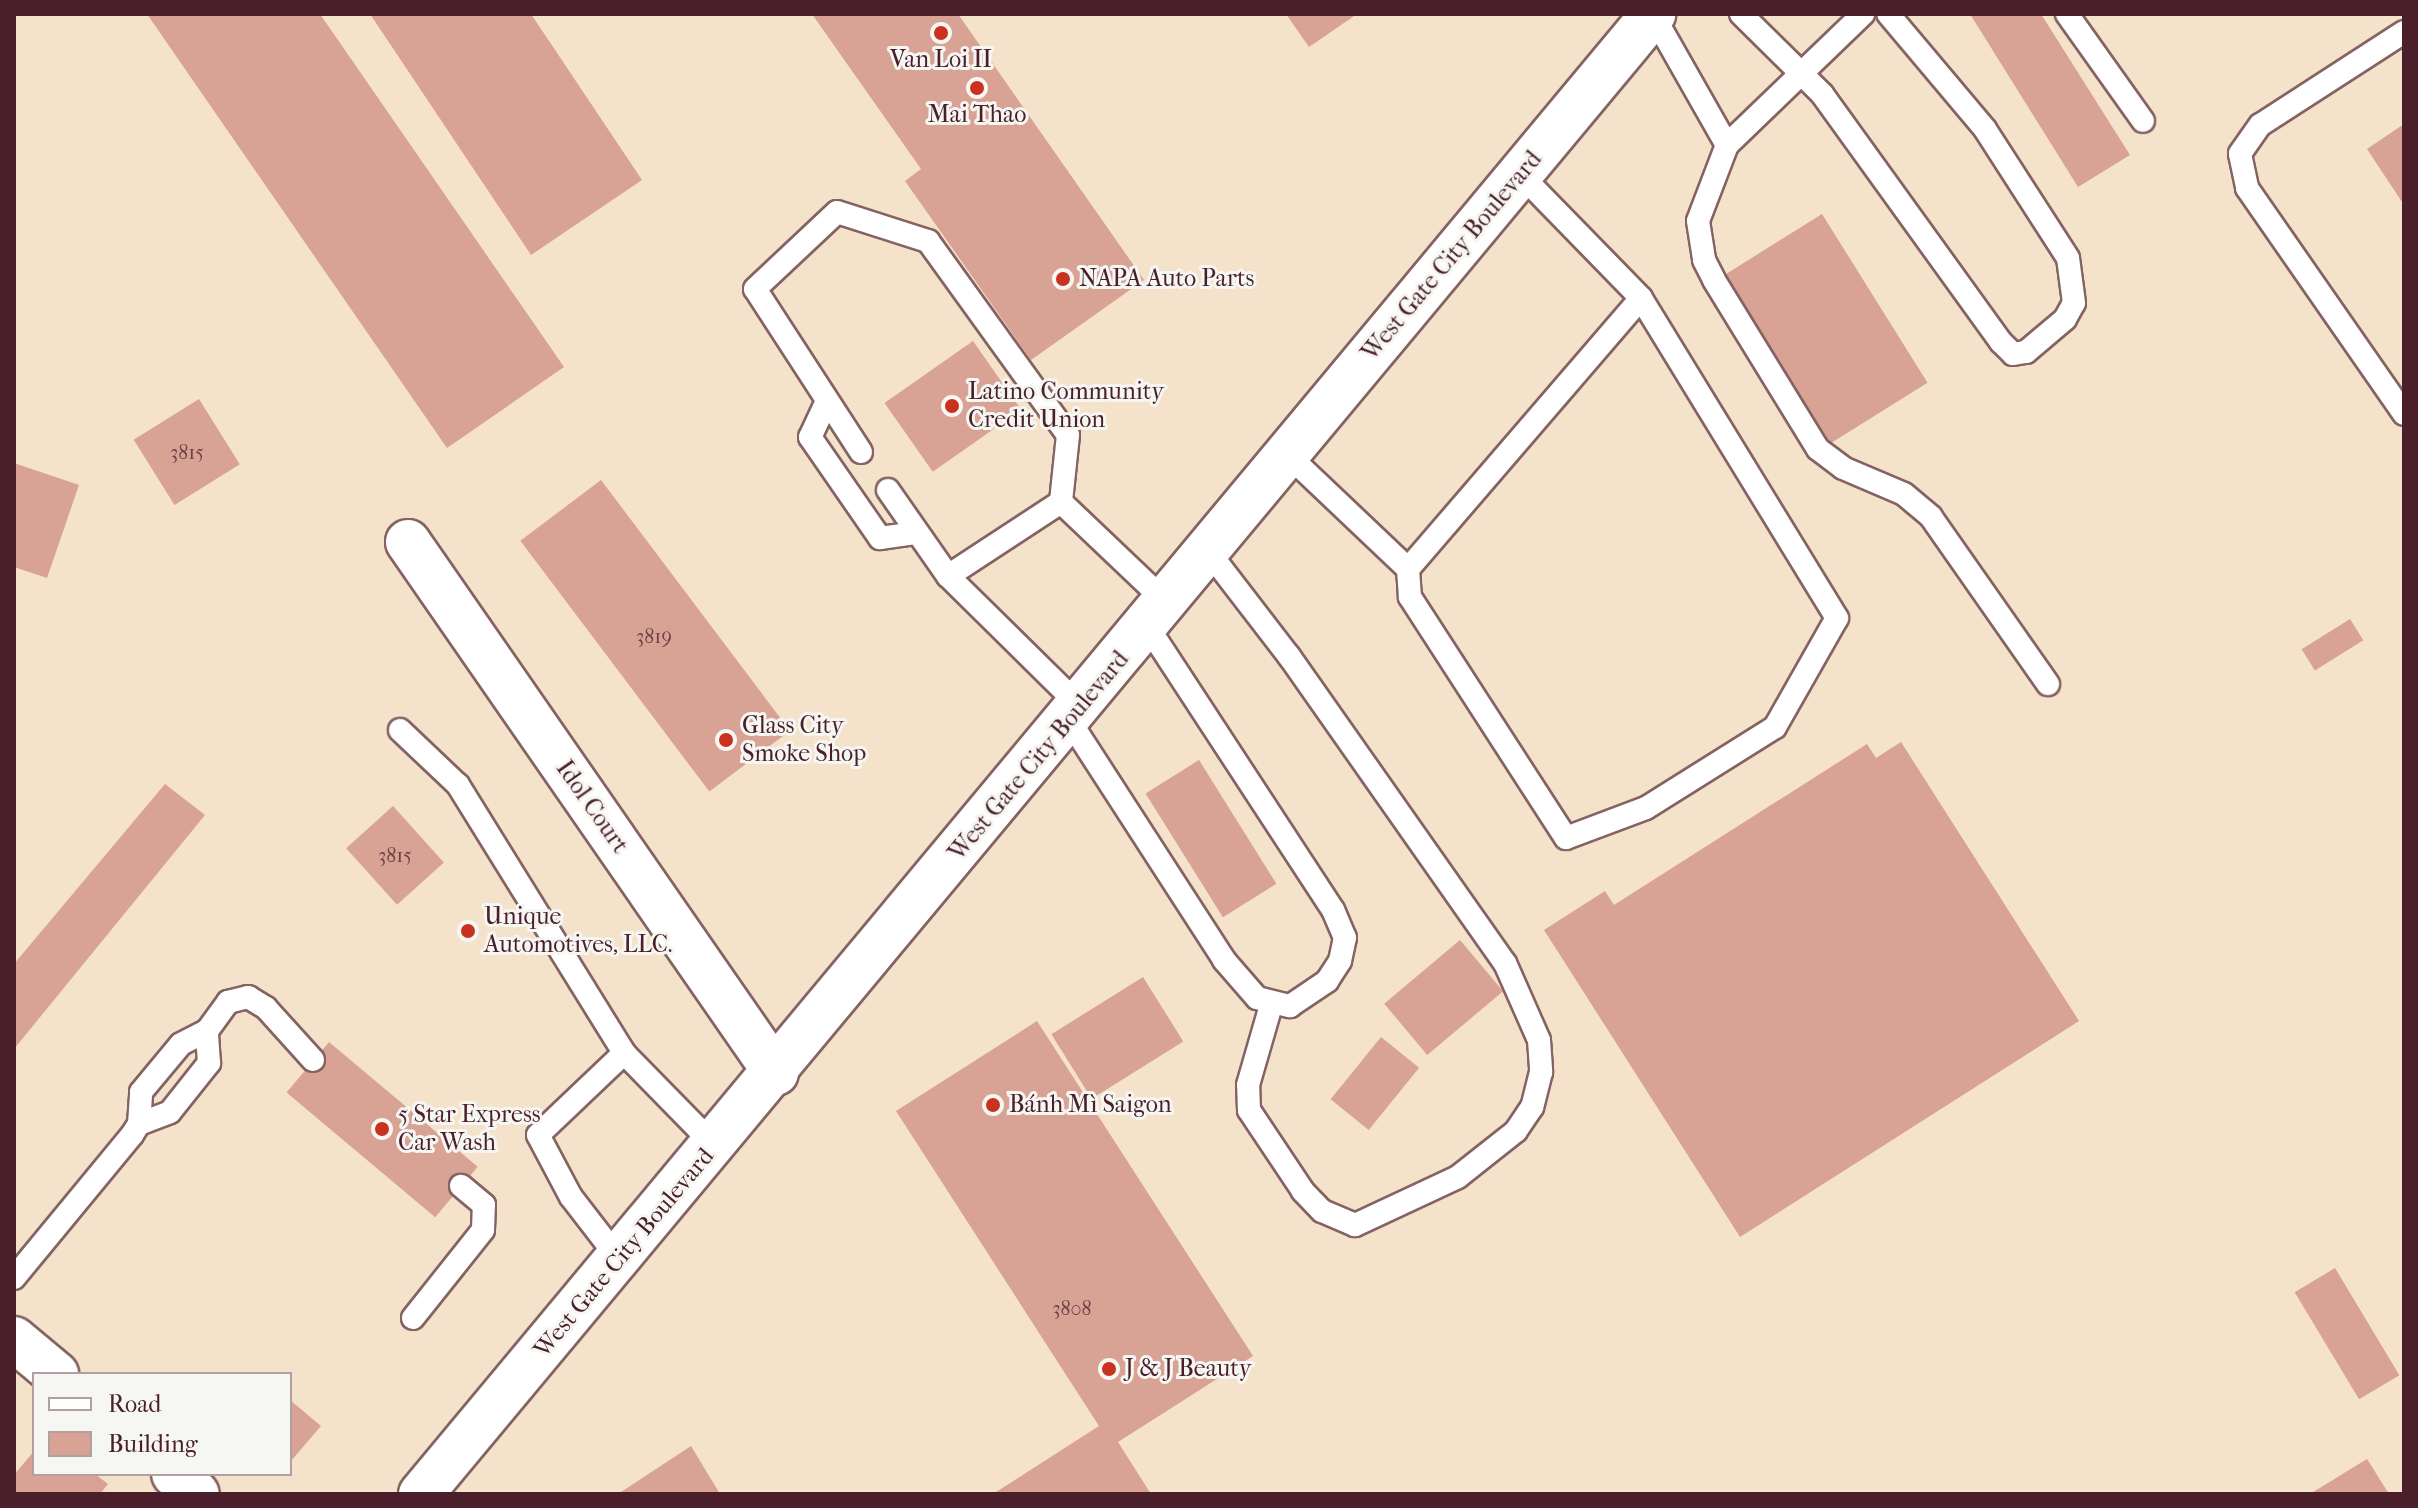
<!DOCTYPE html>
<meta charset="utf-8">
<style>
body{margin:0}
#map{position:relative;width:2418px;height:1508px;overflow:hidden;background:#f4e2ca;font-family:"IM FELL French Canon",serif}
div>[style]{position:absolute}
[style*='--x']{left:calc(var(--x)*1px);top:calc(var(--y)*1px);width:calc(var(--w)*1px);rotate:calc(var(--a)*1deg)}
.building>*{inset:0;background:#d8a294;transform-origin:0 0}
.roads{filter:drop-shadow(2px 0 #866363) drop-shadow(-2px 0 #866363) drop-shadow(0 2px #866363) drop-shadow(0 -2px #866363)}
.service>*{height:22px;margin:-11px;padding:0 11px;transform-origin:11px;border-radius:11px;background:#fff}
.minor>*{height:44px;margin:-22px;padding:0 22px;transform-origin:22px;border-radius:22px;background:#fff}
.primary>*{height:44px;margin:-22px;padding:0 22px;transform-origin:22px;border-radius:22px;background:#fff}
.dots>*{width:22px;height:22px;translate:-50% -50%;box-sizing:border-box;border:4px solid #f6f6f2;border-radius:50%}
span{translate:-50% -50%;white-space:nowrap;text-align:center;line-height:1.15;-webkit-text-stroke:6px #f6f6f2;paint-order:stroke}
.number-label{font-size:20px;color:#6e4045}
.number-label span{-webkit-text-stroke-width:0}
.poi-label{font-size:24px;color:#4a1f2b}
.left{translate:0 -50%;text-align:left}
.street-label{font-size:24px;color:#4a1f2b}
.frame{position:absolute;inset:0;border:16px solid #4a1f2b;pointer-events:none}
.legend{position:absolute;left:32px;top:1372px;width:260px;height:104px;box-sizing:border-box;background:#f6f6f2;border:2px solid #b1a0a2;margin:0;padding:10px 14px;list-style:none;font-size:24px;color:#4a1f2b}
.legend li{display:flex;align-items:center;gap:16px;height:40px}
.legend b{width:40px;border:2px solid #b1a0a2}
</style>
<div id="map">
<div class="building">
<div style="clip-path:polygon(147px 14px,320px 14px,564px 367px,447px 448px)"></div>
<div style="clip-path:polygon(370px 14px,531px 14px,642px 180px,531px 255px)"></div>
<div style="clip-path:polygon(812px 14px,958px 14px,1144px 280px,1031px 360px,905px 181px,921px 169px)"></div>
<div style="clip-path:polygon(1286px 14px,1357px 14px,1309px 47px)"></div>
<div style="clip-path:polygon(1970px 14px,2041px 14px,2130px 155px,2078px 187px)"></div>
<div style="clip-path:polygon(2404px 124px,2404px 205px,2367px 149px)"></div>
<div style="left:1822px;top:214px;width:199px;height:116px;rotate:58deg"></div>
<div style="left:973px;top:341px;width:84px;height:108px;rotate:55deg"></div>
<div style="left:199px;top:399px;width:77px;height:77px;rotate:58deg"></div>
<div style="clip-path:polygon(14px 463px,79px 485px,47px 578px,14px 567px)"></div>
<div style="left:601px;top:480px;width:314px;height:101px;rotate:53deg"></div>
<div style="left:2350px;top:619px;width:25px;height:57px;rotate:58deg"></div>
<div style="clip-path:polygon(1901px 742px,2079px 1021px,1740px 1237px,1544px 930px,1605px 891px,1614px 905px,1867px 744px,1876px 758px)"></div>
<div style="left:1199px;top:760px;width:146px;height:63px;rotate:58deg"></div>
<div style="clip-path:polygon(165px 784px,205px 815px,14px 1049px,14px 964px)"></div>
<div style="left:393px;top:806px;width:76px;height:63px;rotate:48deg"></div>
<div style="left:1460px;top:940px;width:67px;height:99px;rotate:50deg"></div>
<div style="left:1143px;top:977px;width:76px;height:108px;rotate:58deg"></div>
<div style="clip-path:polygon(1037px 1021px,1253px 1356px,1118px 1442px,1151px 1494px,993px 1494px,1099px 1426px,896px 1111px)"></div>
<div style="left:1381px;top:1037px;width:49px;height:80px;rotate:39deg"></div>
<div style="left:329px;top:1042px;width:194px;height:66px;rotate:40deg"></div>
<div style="left:2335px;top:1268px;width:125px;height:47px;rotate:59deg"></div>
<div style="clip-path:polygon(290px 1400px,321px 1426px,290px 1462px)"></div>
<div style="clip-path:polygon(691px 1446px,720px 1494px,618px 1494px)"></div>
<div style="clip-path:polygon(34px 1451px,34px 1474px,95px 1474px,108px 1484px,100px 1494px,14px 1494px,14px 1475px)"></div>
<div style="clip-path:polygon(2367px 1459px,2389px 1494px,2310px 1494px)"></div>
</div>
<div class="roads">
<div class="service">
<div style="--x:1741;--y:14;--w:114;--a:44.6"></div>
<div style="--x:1822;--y:94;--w:306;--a:54.2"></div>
<div style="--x:2001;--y:342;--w:17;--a:45"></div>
<div style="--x:2013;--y:354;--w:13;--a:-9"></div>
<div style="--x:2026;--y:352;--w:51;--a:-40.2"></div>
<div style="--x:2065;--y:319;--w:18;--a:-61"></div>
<div style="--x:2074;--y:303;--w:45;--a:-97.6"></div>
<div style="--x:2068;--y:258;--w:153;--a:-122.8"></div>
<div style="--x:1985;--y:129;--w:150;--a:-130.1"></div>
<div style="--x:2067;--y:14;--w:131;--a:54.6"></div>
<div style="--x:1653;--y:15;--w:150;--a:60.4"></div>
<div style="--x:1727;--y:145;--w:81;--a:110.9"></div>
<div style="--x:1698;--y:221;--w:39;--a:81"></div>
<div style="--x:1704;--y:260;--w:22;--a:63"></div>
<div style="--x:1714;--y:280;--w:198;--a:58.4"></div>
<div style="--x:1818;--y:449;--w:31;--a:37"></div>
<div style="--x:1843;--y:468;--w:66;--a:23.1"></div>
<div style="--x:1904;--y:494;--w:35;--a:40"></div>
<div style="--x:1931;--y:517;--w:204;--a:55"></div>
<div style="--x:2404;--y:32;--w:171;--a:147.1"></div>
<div style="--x:2260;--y:125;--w:35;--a:125"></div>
<div style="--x:2240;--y:154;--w:35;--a:78"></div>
<div style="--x:2247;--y:188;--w:275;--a:55.2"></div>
<div style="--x:1727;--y:145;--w:189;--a:-43.9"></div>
<div style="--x:827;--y:401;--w:40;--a:115"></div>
<div style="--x:810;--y:437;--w:123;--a:55.3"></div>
<div style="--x:880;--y:538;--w:37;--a:-8"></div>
<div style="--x:861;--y:452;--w:194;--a:-123"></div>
<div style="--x:755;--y:289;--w:112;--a:-43.2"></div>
<div style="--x:837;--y:212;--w:96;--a:17.7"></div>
<div style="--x:928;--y:241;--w:239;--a:54.2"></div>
<div style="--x:1068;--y:435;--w:67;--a:96"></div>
<div style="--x:1061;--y:502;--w:145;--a:43.6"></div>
<div style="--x:1288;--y:455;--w:166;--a:43.5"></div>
<div style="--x:1408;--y:569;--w:28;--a:86"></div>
<div style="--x:1410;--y:597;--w:287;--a:57.1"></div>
<div style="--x:1566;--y:838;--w:85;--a:-20.6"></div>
<div style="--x:1646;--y:808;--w:152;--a:-32.1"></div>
<div style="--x:1775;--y:727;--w:125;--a:-60.4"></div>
<div style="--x:1837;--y:618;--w:375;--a:-121.5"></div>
<div style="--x:1641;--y:298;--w:173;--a:-134.3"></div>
<div style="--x:888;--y:490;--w:105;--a:55.1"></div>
<div style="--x:948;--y:576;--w:185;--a:44.6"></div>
<div style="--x:1208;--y:551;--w:133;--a:52.4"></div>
<div style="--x:1289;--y:656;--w:375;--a:54.9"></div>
<div style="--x:1505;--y:963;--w:84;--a:66.2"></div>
<div style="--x:1539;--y:1040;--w:32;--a:86"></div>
<div style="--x:1541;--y:1072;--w:36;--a:104"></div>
<div style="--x:1532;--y:1107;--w:29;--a:124"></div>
<div style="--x:1516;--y:1131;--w:74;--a:141.6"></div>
<div style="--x:1458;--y:1177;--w:114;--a:155"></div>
<div style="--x:1355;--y:1225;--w:36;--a:-157"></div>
<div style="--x:1322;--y:1211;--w:28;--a:-134"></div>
<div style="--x:1303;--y:1191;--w:97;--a:-123.7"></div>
<div style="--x:1249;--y:1110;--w:25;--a:-92"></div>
<div style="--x:1248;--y:1085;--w:86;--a:-73.9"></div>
<div style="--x:1408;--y:569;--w:357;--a:-49.3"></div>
<div style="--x:948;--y:576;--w:135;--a:-33.2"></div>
<div style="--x:1069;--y:720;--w:286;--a:57.1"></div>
<div style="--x:1224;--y:960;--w:50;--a:49"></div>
<div style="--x:1257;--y:998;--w:34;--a:14"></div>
<div style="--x:1290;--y:1006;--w:45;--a:-34"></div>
<div style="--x:1327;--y:981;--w:24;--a:-57"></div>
<div style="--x:1340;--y:961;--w:24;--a:-78"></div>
<div style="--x:1345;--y:938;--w:30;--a:-113"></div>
<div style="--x:1333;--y:910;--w:339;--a:-123.2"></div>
<div style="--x:400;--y:730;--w:80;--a:43.5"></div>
<div style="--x:458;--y:785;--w:315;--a:58.2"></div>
<div style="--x:624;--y:1053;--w:130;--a:45.6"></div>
<div style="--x:139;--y:1124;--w:33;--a:-21"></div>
<div style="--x:170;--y:1112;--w:63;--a:-51.5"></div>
<div style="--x:209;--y:1063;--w:32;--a:-94"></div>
<div style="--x:619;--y:1259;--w:78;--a:-127.7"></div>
<div style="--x:571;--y:1197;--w:70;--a:-118"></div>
<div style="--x:538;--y:1135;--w:119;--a:-43.6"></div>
<div style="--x:14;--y:1278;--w:185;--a:-50.5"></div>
<div style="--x:132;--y:1135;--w:13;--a:-58"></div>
<div style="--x:139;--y:1124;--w:32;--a:-86"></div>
<div style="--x:141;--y:1092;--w:62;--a:-50.2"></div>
<div style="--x:181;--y:1044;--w:29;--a:-27"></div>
<div style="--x:207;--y:1031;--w:36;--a:-54"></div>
<div style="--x:228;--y:1002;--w:21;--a:-14"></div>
<div style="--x:248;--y:997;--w:21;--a:31"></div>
<div style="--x:266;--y:1008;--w:70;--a:47.9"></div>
<div style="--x:413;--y:1318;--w:112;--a:-51.5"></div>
<div style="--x:483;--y:1230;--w:25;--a:-88"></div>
<div style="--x:484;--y:1205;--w:30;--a:-140"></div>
</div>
<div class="minor">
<div style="--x:408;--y:542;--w:646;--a:55.28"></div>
<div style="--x:14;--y:1339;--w:55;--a:39.8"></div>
<div style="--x:174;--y:1474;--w:30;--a:41"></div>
</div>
<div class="primary">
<div style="--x:421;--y:1494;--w:1926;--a:-50.22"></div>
</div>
</div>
<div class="dots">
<div style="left:941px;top:33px;background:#c8321e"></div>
<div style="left:977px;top:88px;background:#c8321e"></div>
<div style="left:1063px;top:279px;background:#c8321e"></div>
<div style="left:952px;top:406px;background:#c8321e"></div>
<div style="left:726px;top:740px;background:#c8321e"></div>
<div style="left:468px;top:931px;background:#c8321e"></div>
<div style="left:993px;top:1105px;background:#c8321e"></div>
<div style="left:382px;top:1129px;background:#c8321e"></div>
<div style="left:1109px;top:1369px;background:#c8321e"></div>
</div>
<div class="number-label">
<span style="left:187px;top:452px">3815</span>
<span style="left:654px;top:636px">3819</span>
<span style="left:395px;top:855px">3815</span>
<span style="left:1072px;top:1308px">3808</span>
</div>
<div class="poi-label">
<span style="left:941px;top:60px">Van Loi II</span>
<span style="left:977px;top:115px">Mai Thao</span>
<span class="left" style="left:1079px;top:279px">NAPA Auto Parts</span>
<span class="left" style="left:968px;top:406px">Latino Community<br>Credit Union</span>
<span class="left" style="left:742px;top:740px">Glass City<br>Smoke Shop</span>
<span class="left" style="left:484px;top:931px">Unique<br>Automotives, LLC.</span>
<span class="left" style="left:1009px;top:1105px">Bánh Mì Saigon</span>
<span class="left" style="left:398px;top:1129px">5 Star Express<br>Car Wash</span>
<span class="left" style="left:1125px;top:1369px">J &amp; J Beauty</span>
</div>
<div class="street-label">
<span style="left:1452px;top:256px;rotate:-50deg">West Gate City Boulevard</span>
<span style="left:1039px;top:756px;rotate:-50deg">West Gate City Boulevard</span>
<span style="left:592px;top:807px;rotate:55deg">Idol Court</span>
<span style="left:624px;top:1253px;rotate:-50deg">West Gate City Boulevard</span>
</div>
<div class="frame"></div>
<ul class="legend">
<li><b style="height:10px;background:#fff"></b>Road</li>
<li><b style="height:22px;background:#d8a294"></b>Building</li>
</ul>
</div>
